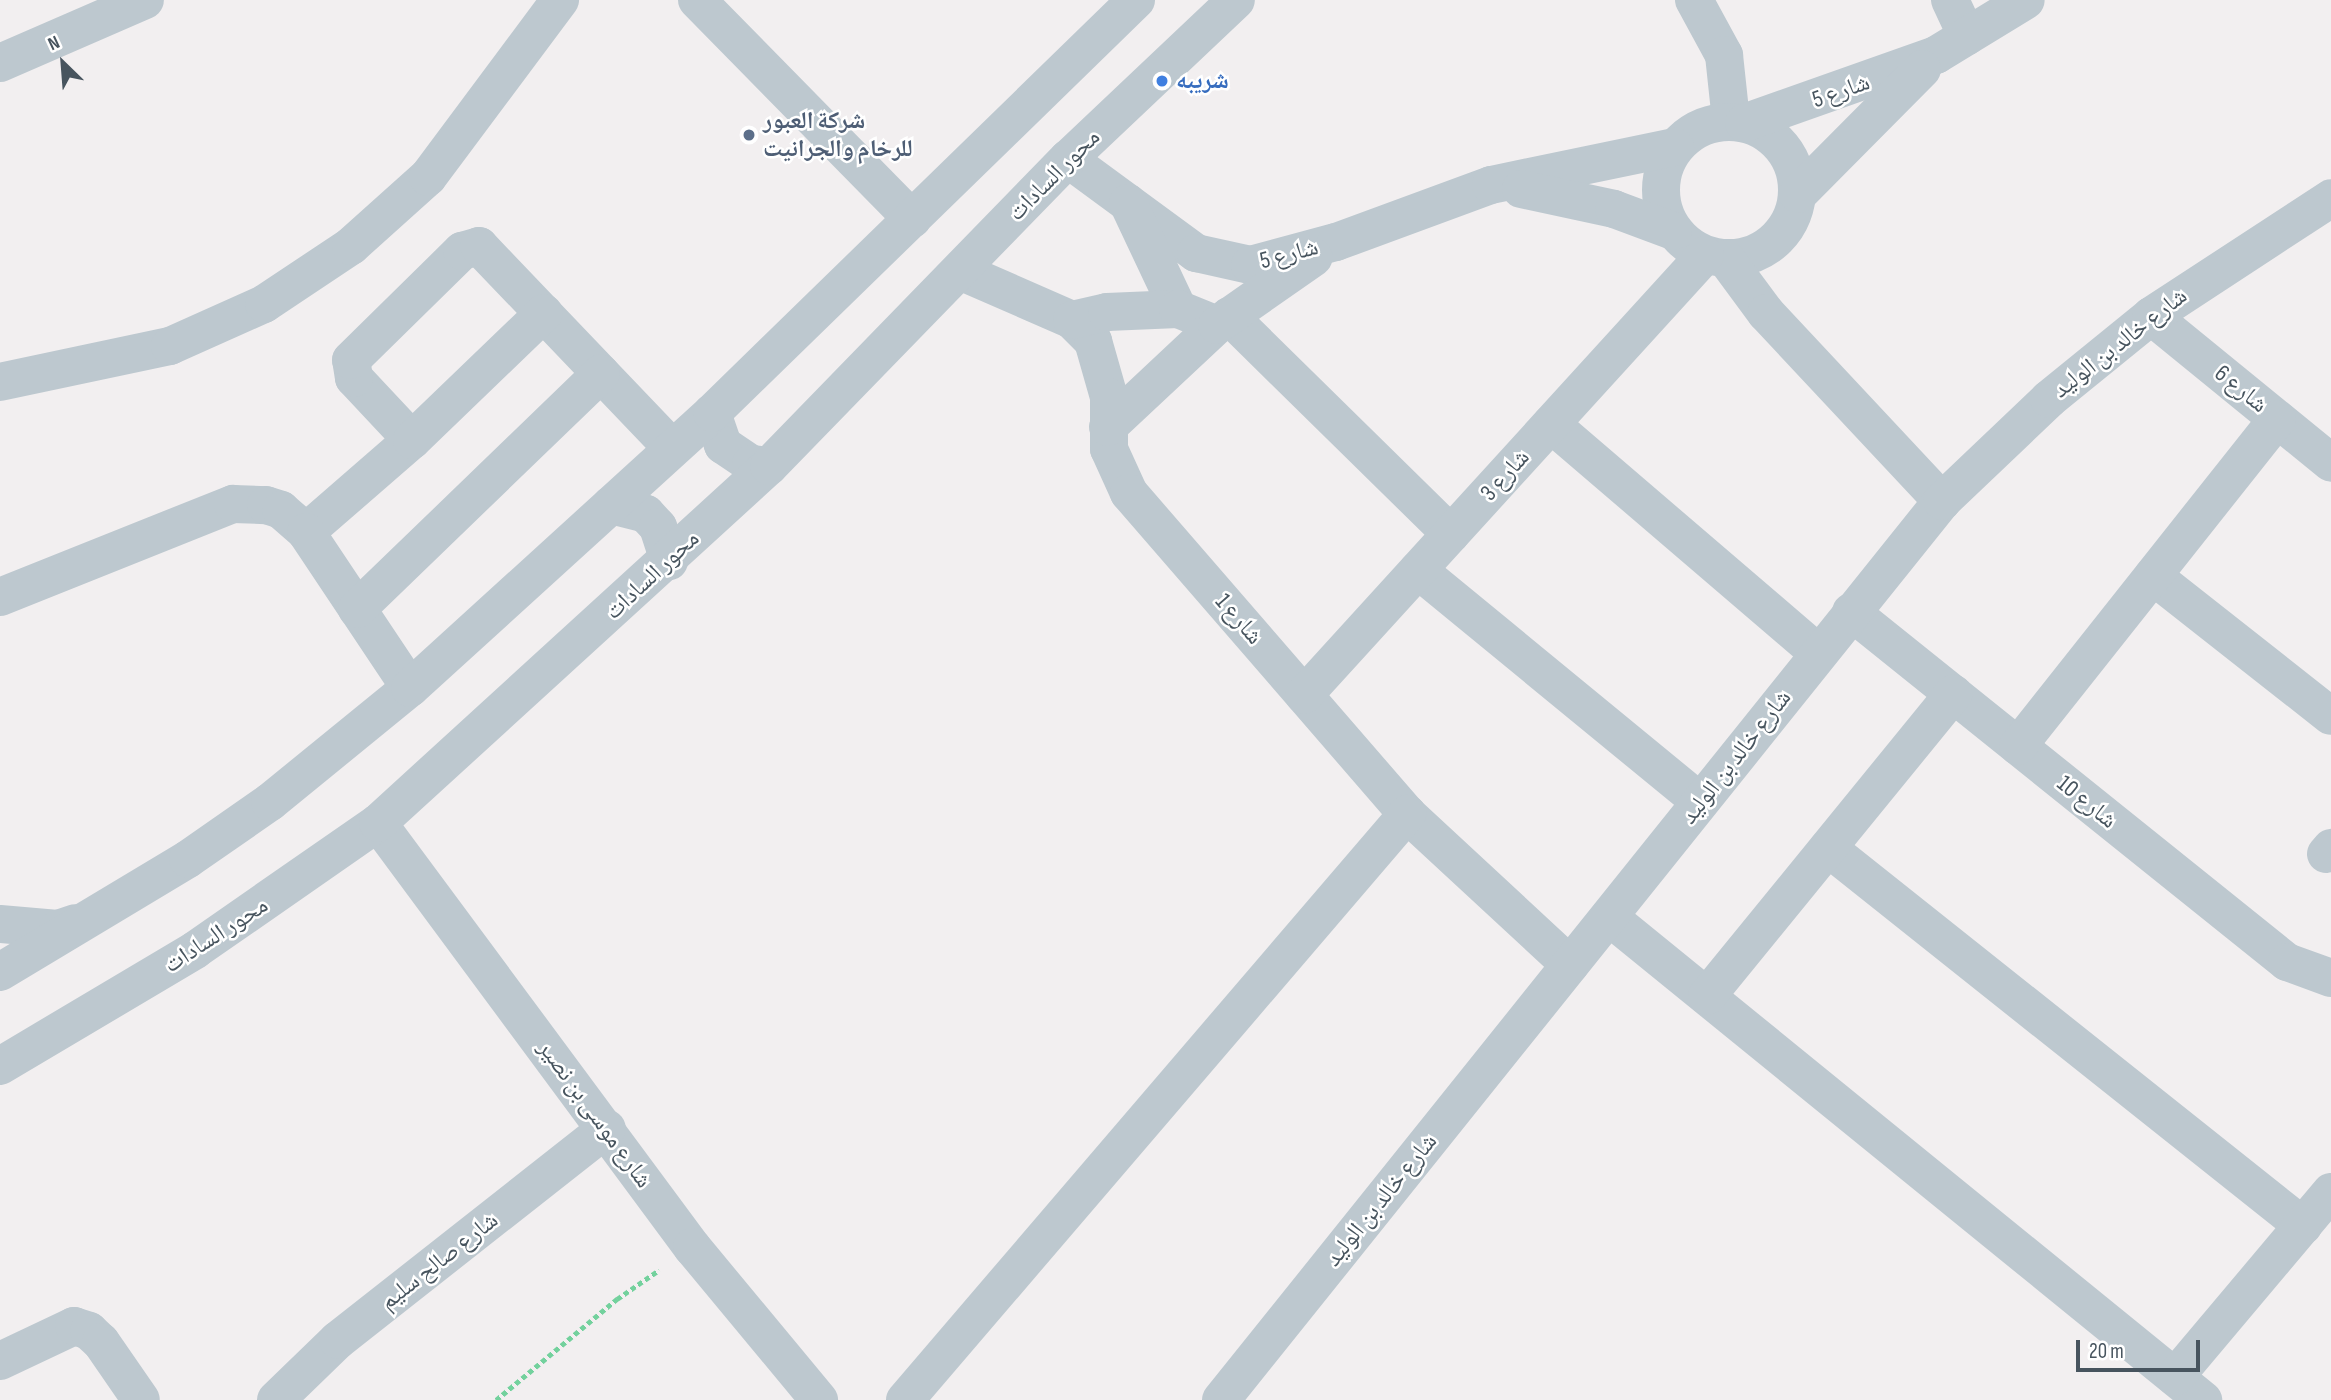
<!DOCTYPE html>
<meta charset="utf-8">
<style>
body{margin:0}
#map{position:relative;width:2331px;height:1400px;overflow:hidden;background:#f2eff0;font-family:"Sofia Sans Condensed","Noto Naskh Arabic",sans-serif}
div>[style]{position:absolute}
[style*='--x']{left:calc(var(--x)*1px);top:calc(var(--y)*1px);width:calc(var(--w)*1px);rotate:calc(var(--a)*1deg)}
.path>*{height:4.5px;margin-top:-2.25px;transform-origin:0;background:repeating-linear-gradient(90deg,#73d19d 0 5px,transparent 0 8.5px)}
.minor>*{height:38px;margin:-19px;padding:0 19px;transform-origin:19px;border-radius:19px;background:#bdc8cf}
.minor>.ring{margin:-19px;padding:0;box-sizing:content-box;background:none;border:38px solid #bdc8cf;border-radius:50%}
.dots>*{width:19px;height:19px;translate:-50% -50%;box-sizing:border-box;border:4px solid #fff;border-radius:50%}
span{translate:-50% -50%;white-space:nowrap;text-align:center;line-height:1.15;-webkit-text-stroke:5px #fff;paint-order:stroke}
.shop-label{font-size:24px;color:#366cbe;font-weight:700}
.left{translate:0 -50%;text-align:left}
.street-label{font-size:24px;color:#47545e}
.service-label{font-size:24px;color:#4e5e75;font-weight:700}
.north{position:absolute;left:28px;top:28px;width:70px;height:70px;-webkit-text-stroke:5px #fff;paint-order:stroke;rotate:335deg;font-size:19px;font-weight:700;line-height:28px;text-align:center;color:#47545e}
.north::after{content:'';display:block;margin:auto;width:24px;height:32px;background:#47545e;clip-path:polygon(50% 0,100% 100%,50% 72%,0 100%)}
.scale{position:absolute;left:2076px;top:1340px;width:124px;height:32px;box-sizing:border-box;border:4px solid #47545e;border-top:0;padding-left:9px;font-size:21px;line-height:24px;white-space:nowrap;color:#47545e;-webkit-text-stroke:5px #fff;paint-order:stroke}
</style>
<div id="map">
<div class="path">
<div style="--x:496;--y:1400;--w:158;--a:-39.9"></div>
<div style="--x:617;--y:1299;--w:51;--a:-34.6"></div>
</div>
<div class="minor">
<div style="--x:697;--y:0;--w:307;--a:45.5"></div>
<div style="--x:1694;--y:0;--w:63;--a:61.4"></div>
<div style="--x:1724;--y:55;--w:66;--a:83.9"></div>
<div style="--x:1950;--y:0;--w:40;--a:65"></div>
<div style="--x:0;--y:63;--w:158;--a:-23.5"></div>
<div class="ring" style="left:1661px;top:122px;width:98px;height:98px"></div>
<div style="--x:1744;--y:123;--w:204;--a:-19.5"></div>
<div style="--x:1936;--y:55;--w:105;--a:-31.4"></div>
<div style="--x:1068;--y:159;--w:159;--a:36.3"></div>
<div style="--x:1196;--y:253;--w:55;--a:12.5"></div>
<div style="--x:1250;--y:265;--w:89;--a:-15"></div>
<div style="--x:1336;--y:242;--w:165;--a:-20.2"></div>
<div style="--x:1491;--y:185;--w:188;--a:-11.7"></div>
<div style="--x:1521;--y:189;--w:95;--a:12.1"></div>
<div style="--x:1614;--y:209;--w:63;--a:20.4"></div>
<div style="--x:1798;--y:194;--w:176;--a:-45.2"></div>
<div style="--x:1128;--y:203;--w:117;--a:64.7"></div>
<div style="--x:1726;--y:259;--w:67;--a:53.5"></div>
<div style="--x:1766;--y:313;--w:258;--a:46.9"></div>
<div style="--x:960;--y:271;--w:122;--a:23.6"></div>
<div style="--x:1072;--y:320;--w:30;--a:45"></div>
<div style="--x:1093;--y:341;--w:58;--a:74.1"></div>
<div style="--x:1109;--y:397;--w:52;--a:90"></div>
<div style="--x:1109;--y:449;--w:48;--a:65.6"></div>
<div style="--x:1129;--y:493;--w:425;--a:49.1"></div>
<div style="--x:1407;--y:814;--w:222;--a:42.8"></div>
<div style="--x:1229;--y:316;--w:311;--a:44.5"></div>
<div style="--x:2151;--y:316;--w:232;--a:39.2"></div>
<div style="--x:1072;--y:320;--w:36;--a:-13"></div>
<div style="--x:1107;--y:312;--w:71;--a:-2.4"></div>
<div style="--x:1178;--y:309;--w:42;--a:22.3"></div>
<div style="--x:0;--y:382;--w:174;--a:-12"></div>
<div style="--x:170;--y:346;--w:103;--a:-24.1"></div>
<div style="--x:264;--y:304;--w:105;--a:-33.7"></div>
<div style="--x:351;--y:246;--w:103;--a:-41.9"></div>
<div style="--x:428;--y:177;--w:221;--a:-53.3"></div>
<div style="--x:712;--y:413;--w:34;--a:71"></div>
<div style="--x:723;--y:445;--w:34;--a:34"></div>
<div style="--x:751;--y:464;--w:18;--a:6"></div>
<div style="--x:1551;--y:424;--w:352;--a:40.6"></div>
<div style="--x:1108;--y:427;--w:149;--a:-43.1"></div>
<div style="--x:1217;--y:325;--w:118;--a:-35"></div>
<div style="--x:412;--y:440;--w:85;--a:-133.1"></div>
<div style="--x:354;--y:378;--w:18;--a:-99"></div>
<div style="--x:351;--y:360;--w:156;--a:-44.5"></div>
<div style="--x:462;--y:251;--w:18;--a:-16"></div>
<div style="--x:479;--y:246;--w:279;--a:46.3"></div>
<div style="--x:611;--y:505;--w:36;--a:14"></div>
<div style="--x:646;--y:514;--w:18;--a:47"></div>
<div style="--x:658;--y:527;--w:36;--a:72"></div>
<div style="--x:306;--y:532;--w:140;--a:-41"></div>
<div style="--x:412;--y:440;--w:183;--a:-43.9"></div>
<div style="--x:1418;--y:570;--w:365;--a:39.4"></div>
<div style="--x:2153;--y:576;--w:226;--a:38.2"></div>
<div style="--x:0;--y:597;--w:251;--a:-21.8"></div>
<div style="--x:233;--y:504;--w:33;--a:2"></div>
<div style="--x:266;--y:505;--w:16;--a:18"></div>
<div style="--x:281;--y:510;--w:33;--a:41"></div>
<div style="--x:306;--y:532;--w:187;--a:56.3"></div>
<div style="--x:357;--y:609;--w:339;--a:-44"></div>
<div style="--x:1851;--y:612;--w:559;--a:38.76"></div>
<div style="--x:2287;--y:962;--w:47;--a:20"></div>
<div style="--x:1304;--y:695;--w:595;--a:-47.66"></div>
<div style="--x:2018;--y:746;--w:417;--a:-51.6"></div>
<div style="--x:378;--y:823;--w:528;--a:53.48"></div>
<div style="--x:692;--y:1247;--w:199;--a:50.3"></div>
<div style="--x:1828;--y:848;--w:607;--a:38.51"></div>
<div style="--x:2326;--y:854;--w:8;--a:-50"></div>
<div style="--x:1609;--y:917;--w:766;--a:39.12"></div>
<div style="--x:0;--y:924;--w:58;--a:4.9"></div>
<div style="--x:58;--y:929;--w:18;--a:-19"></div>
<div style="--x:0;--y:972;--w:219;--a:-31"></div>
<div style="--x:188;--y:859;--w:100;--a:-34.8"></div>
<div style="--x:270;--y:802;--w:181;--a:-39.2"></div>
<div style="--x:410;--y:688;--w:408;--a:-42.3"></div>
<div style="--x:712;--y:413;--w:592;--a:-44.25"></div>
<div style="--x:1707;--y:996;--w:390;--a:-50.8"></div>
<div style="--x:0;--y:1066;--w:227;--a:-30.7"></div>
<div style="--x:195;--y:950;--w:223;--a:-34.8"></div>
<div style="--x:378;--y:823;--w:529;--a:-42.4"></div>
<div style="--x:769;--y:466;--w:429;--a:-45.8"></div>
<div style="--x:1068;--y:159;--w:231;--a:-43.4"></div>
<div style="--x:0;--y:1361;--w:82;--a:-25.3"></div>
<div style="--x:74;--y:1326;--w:16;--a:18"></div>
<div style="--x:89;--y:1331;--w:16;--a:43"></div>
<div style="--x:101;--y:1342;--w:70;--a:55.4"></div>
<div style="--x:2175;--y:1377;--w:242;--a:-49.9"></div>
<div style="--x:276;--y:1400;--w:86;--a:-44.1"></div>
<div style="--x:338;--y:1340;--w:342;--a:-38.2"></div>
<div style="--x:905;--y:1400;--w:772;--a:-49.41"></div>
<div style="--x:1221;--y:1400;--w:1152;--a:-51.27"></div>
<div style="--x:1942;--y:501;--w:148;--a:-43.6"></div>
<div style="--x:2049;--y:399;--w:132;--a:-39.1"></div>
<div style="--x:2151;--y:316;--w:215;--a:-33.2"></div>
</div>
<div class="dots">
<div style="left:1162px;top:81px;background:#3f7fe0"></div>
<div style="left:749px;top:135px;background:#5c6f8a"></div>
</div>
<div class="shop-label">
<span class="left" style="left:1176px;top:81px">شريبه</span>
</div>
<div class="street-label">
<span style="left:1841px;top:91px;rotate:-19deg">شارع 5</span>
<span style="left:1054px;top:175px;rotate:-45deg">محور السادات</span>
<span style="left:1289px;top:254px;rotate:-15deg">شارع 5</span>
<span style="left:2120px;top:343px;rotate:-38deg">شارع خالد بن الوليد</span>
<span style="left:2241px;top:389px;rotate:39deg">شارع 6</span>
<span style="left:1505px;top:475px;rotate:-48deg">شارع 3</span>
<span style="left:652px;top:575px;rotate:-43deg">محور السادات</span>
<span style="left:1239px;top:619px;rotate:49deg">شارع 1</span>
<span style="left:1736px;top:757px;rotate:-52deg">شارع خالد بن الوليد</span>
<span style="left:2087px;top:802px;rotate:39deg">شارع 10</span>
<span style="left:216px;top:935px;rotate:-33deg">محور السادات</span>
<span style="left:595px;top:1114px;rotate:54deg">شارع موسى بن نصير</span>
<span style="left:1381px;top:1200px;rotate:-51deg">شارع خالد بن الوليد</span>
<span style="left:439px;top:1261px;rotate:-38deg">شارع صالح سليم</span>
</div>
<div class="service-label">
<span class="left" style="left:763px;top:135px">شركة العبور<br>للرخام والجرانيت</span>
</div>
<div class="north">N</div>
<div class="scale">20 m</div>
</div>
